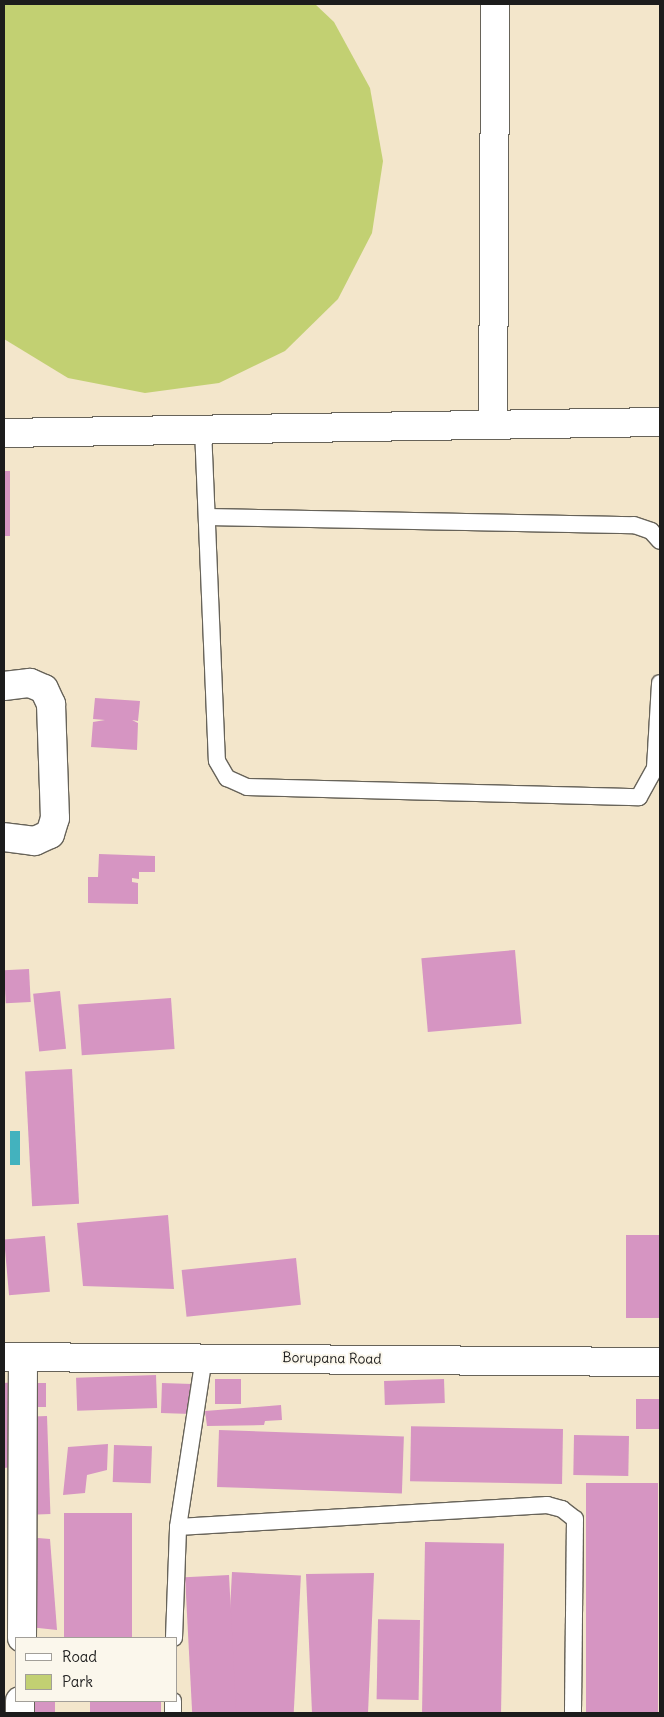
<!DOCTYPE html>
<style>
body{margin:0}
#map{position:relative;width:664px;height:1717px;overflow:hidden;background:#f3e6cb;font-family:Delius,sans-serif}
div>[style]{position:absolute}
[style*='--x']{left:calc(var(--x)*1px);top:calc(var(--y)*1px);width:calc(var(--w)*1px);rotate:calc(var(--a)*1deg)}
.green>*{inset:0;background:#c2d072}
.water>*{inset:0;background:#43b2be;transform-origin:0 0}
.building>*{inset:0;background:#d695c2;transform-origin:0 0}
.roads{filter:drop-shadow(1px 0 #676359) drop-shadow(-1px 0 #676359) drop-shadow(0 1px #676359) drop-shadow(0 -1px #676359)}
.service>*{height:16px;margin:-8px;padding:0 8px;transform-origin:8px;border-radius:8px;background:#fff}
.minor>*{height:28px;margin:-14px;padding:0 14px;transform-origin:14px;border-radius:14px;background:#fff}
.primary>*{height:28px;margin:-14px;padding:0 14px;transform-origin:14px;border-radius:14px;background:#fff}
span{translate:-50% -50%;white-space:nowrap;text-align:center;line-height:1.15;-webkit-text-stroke:4px #fbf7ec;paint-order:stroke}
.street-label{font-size:14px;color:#1c1c1c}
.frame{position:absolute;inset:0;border:5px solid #1c1c1c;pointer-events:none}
.legend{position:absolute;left:15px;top:1637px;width:162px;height:65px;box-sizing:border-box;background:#fbf7ec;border:1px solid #a29f99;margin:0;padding:6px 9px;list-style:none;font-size:15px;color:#1c1c1c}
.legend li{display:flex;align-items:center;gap:10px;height:25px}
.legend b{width:25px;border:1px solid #a29f99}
</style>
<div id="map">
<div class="green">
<div style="clip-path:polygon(4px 4px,315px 4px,334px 22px,370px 88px,383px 161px,372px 233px,338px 299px,285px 351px,219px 383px,145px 393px,68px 378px,4px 339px)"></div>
</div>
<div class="water">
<div style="left:10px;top:1131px;width:10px;height:34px"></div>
</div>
<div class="building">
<div style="left:4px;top:471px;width:6px;height:65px"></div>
<div style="clip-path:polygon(95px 698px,140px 701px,138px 721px,132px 720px,138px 723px,137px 750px,91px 747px,93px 722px,105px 720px,93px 719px)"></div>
<div style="clip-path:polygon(99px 854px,155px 856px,155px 872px,139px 872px,139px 879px,132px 878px,132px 882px,138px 883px,138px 904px,88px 903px,88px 877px,98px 877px)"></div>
<div style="left:515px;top:950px;width:74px;height:94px;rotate:85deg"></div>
<div style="left:29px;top:969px;width:33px;height:25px;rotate:87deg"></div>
<div style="left:60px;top:991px;width:58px;height:27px;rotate:84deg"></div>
<div style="left:171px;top:998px;width:51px;height:93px;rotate:86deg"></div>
<div style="left:72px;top:1069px;width:135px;height:47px;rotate:87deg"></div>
<div style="clip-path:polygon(168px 1215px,174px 1289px,83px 1286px,77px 1223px)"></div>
<div style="left:626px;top:1235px;width:34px;height:83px"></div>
<div style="left:45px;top:1236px;width:56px;height:41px;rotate:85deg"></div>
<div style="left:296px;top:1258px;width:47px;height:115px;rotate:84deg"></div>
<div style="left:156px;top:1375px;width:33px;height:80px;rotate:88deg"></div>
<div style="left:215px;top:1379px;width:26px;height:25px"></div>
<div style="left:444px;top:1379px;width:24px;height:60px;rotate:88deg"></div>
<div style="clip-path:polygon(17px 1382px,22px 1466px,4px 1468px,4px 1383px)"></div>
<div style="left:29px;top:1383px;width:17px;height:24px"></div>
<div style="left:162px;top:1383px;width:30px;height:30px;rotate:2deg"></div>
<div style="left:660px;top:1399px;width:30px;height:24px;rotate:90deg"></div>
<div style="clip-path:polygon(281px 1405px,282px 1420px,265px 1421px,264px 1425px,207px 1426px,205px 1411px)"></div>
<div style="left:47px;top:1416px;width:98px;height:20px;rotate:88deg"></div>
<div style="left:563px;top:1429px;width:55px;height:152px;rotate:91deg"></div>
<div style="left:219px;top:1430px;width:185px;height:57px;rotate:2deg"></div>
<div style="left:574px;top:1435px;width:55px;height:40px;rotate:1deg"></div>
<div style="clip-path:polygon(108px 1444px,107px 1470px,87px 1475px,85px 1493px,63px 1495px,68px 1447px)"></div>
<div style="left:114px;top:1445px;width:38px;height:37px;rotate:2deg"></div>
<div style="left:586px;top:1483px;width:72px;height:230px"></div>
<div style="left:64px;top:1513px;width:68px;height:125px"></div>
<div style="clip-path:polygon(26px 1537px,50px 1539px,57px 1630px,29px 1627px)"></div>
<div style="left:425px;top:1542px;width:79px;height:171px;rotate:1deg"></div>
<div style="left:232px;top:1572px;width:69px;height:141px;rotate:3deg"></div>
<div style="clip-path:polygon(374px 1573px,368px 1713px,312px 1713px,306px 1574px)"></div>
<div style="left:229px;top:1575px;width:138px;height:44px;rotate:87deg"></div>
<div style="left:420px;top:1620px;width:80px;height:42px;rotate:91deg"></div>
<div style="left:35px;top:1701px;width:20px;height:12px"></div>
<div style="left:90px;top:1701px;width:71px;height:12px"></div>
</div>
<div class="roads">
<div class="service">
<div style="--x:203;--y:429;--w:332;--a:87.6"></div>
<div style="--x:217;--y:761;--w:20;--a:60"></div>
<div style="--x:227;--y:778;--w:22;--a:24"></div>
<div style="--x:247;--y:787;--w:392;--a:1.5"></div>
<div style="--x:639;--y:797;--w:33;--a:-61"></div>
<div style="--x:655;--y:768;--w:85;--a:-86.6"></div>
<div style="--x:207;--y:517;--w:427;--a:1.1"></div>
<div style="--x:634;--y:525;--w:18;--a:19"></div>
<div style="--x:651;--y:531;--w:13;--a:48"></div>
<div style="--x:178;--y:1527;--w:370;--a:-3.4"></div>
<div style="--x:547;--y:1505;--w:16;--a:15"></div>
<div style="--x:562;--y:1509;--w:16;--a:38"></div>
<div style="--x:575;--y:1519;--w:194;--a:90.6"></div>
<div style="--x:174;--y:1638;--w:111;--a:-87.9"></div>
<div style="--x:178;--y:1527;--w:172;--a:-81.3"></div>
<div style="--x:173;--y:1713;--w:12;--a:-90"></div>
</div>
<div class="minor">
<div style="--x:493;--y:425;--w:421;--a:-89.7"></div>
<div style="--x:4;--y:433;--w:656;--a:-0.96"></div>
<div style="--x:4;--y:686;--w:26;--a:-7"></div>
<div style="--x:30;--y:683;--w:15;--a:23"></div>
<div style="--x:44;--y:689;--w:17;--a:65"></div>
<div style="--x:51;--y:704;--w:114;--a:88"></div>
<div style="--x:55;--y:818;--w:17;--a:107"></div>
<div style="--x:50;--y:834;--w:17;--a:155"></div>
<div style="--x:35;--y:841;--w:31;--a:-173"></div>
<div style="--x:22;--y:1638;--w:281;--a:-89.8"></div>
<div style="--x:20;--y:1712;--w:11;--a:-90"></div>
</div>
<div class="primary">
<div style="--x:4;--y:1357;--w:656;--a:0.44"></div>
</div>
</div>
<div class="street-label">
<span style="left:332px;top:1358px;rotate:1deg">Borupana Road</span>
</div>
<div class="frame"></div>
<ul class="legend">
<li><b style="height:6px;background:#fff"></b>Road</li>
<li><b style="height:14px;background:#c2d072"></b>Park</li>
</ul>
</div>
